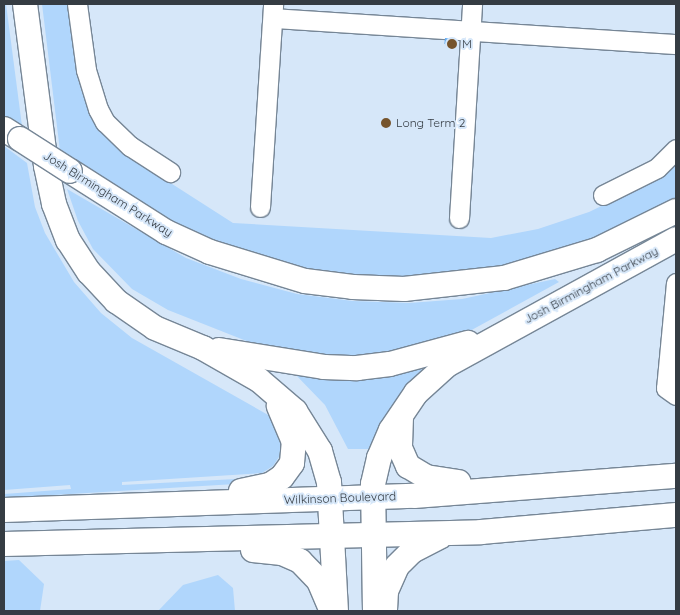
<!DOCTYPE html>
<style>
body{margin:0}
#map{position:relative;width:680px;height:615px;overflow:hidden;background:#d6e7f9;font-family:Quicksand,sans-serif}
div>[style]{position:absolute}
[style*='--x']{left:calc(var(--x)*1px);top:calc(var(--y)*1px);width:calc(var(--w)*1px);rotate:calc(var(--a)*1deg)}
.green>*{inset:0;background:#b0d6fc}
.roads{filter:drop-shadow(1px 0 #768696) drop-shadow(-1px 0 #768696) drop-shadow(0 1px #768696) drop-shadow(0 -1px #768696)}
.minor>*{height:19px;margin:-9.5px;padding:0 9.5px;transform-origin:9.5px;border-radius:9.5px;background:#fff}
.major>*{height:24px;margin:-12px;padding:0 12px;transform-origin:12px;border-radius:12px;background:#fff}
.bridges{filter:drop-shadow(1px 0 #768696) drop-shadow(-1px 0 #768696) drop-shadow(0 1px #768696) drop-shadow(0 -1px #768696)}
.major-bridge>*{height:24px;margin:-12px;padding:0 12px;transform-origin:12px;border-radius:12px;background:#fff}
.wall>*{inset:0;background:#5895d0}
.shaded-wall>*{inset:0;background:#4779a9}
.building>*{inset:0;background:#66adf2;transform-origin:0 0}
.dots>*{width:14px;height:14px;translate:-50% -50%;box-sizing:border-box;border:2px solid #d6e7f9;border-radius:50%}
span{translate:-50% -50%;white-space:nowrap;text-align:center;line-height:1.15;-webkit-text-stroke:4px #d6e7f9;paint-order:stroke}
.poi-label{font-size:12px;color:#353c43}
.left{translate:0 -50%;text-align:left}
.street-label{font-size:12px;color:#353c43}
.frame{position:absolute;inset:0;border:5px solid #353c43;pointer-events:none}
</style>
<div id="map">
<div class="green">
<div style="clip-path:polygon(4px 4px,6px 4px,22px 126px,4px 117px)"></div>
<div style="clip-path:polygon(42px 4px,68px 4px,81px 90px,93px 118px,107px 137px,130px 157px,233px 223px,491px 238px,538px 229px,589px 212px,639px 188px,676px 165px,676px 200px,600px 238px,525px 263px,450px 278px,336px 277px,261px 261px,160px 219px,60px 151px)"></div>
<div style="clip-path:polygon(4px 146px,27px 163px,35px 207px,45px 233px,74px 282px,101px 313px,132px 338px,277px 420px,286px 459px,279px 457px,273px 466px,262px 473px,122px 482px,122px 485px,255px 478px,282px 468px,252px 483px,4px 498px,4px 494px,71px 489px,70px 485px,4px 490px)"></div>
<div style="clip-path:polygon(67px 189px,186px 258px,241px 279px,297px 294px,353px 301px,409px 303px,462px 299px,555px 279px,559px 282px,457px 338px,377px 361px,274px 352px,168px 310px,132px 289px,93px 249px,78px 221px)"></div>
<div style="clip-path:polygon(422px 366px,423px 371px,384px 418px,371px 449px,348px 449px,325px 405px,293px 372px)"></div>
<div style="clip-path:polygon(19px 560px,44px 584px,40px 611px,4px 611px,4px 561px)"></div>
<div style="clip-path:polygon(218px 575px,233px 588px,235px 611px,158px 611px,183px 585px)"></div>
</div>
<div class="roads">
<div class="minor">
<div style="--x:77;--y:4;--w:67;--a:82.2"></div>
<div style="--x:86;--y:70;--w:41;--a:72.9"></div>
<div style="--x:98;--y:109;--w:15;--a:62"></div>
<div style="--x:105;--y:122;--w:35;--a:44"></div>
<div style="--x:130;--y:146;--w:48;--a:33"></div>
<div style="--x:273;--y:18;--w:404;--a:3.7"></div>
<div style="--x:603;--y:195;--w:60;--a:-26.6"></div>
<div style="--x:657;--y:168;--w:27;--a:-45"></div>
<div style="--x:260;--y:207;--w:203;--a:-86.3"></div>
<div style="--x:459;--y:218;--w:214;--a:-86.5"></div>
<div style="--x:676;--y:283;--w:105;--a:95.4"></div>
<div style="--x:666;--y:388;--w:12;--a:35"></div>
</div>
<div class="major">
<div style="--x:25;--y:4;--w:163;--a:82.6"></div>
<div style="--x:46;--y:166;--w:39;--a:78"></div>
<div style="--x:54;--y:204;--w:39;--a:69"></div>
<div style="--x:68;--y:240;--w:38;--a:57"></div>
<div style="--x:89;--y:272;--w:40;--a:47"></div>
<div style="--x:116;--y:301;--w:47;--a:34.7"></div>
<div style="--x:155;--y:328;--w:52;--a:22.6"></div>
<div style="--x:203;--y:348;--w:64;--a:29.7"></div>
<div style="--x:259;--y:380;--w:48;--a:40.7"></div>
<div style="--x:295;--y:411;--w:47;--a:58"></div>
<div style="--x:320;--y:451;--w:32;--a:74"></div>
<div style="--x:329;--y:482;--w:129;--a:86.9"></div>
<div style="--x:4;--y:129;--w:19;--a:32"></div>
<div style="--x:70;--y:171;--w:114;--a:32.4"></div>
<div style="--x:166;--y:232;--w:48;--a:24.4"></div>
<div style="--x:210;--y:252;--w:99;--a:17"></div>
<div style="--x:305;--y:281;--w:48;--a:7.1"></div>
<div style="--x:353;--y:287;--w:51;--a:2.2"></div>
<div style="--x:404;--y:289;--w:101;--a:-6.3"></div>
<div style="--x:504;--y:278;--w:97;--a:-16.8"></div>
<div style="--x:597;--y:250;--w:88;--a:-26.3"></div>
<div style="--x:219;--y:350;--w:106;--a:9.2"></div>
<div style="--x:324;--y:367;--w:33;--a:2"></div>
<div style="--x:357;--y:368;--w:33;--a:-7"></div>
<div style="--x:390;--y:364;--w:81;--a:-15.1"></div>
<div style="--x:401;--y:417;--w:31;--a:92"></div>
<div style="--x:400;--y:448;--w:20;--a:66"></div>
<div style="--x:408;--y:466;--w:21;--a:31"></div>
<div style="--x:426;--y:477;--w:33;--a:9"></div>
<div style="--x:241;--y:491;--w:30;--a:-12"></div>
<div style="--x:270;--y:485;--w:14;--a:-34"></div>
<div style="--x:282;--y:477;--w:17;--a:-54"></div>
<div style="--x:292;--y:463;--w:21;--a:-85"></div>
<div style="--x:294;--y:442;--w:39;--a:-113"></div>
<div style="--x:4;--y:510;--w:410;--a:-2"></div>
<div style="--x:414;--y:496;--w:263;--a:-4.4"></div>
<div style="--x:4;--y:544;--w:477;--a:-1.4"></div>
<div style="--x:481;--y:532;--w:196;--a:-5"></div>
<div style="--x:253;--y:550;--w:29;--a:6"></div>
<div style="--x:282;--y:553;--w:20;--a:24"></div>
<div style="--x:300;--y:561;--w:28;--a:46"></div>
<div style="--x:319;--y:581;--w:30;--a:67"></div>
<div style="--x:385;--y:610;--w:19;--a:-87"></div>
<div style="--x:386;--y:591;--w:27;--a:-66"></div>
<div style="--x:397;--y:566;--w:21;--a:-45"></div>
<div style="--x:412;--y:551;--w:31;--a:-27"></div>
<div style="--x:375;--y:611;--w:127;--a:-90.9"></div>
<div style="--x:373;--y:484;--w:27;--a:-77"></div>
<div style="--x:379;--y:458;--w:30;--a:-67"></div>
<div style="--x:391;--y:430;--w:45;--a:-56"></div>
<div style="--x:416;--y:393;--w:42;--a:-42.1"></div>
<div style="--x:447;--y:365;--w:261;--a:-28.8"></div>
</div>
</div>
<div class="bridges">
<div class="major-bridge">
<div style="--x:20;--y:139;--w:59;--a:32.6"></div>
</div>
</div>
<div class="wall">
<div style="clip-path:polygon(455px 39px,457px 42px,457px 48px,447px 47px,445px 44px)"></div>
</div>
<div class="shaded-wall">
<div style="clip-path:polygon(455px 39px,457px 42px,457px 48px,455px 45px)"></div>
</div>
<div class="building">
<div style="left:445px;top:38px;width:10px;height:6px;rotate:6deg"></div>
</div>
<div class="dots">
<div style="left:452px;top:44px;background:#76542c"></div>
<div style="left:386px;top:123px;background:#76542c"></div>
</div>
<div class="poi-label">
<span class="left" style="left:462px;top:44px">M</span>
<span class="left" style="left:396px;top:123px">Long Term 2</span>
</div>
<div class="street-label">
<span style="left:108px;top:194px;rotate:32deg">Josh Birmingham Parkway</span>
<span style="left:591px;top:285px;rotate:-28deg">Josh Birmingham Parkway</span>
<span style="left:340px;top:498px;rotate:-2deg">Wilkinson Boulevard</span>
</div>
<div class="frame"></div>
</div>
